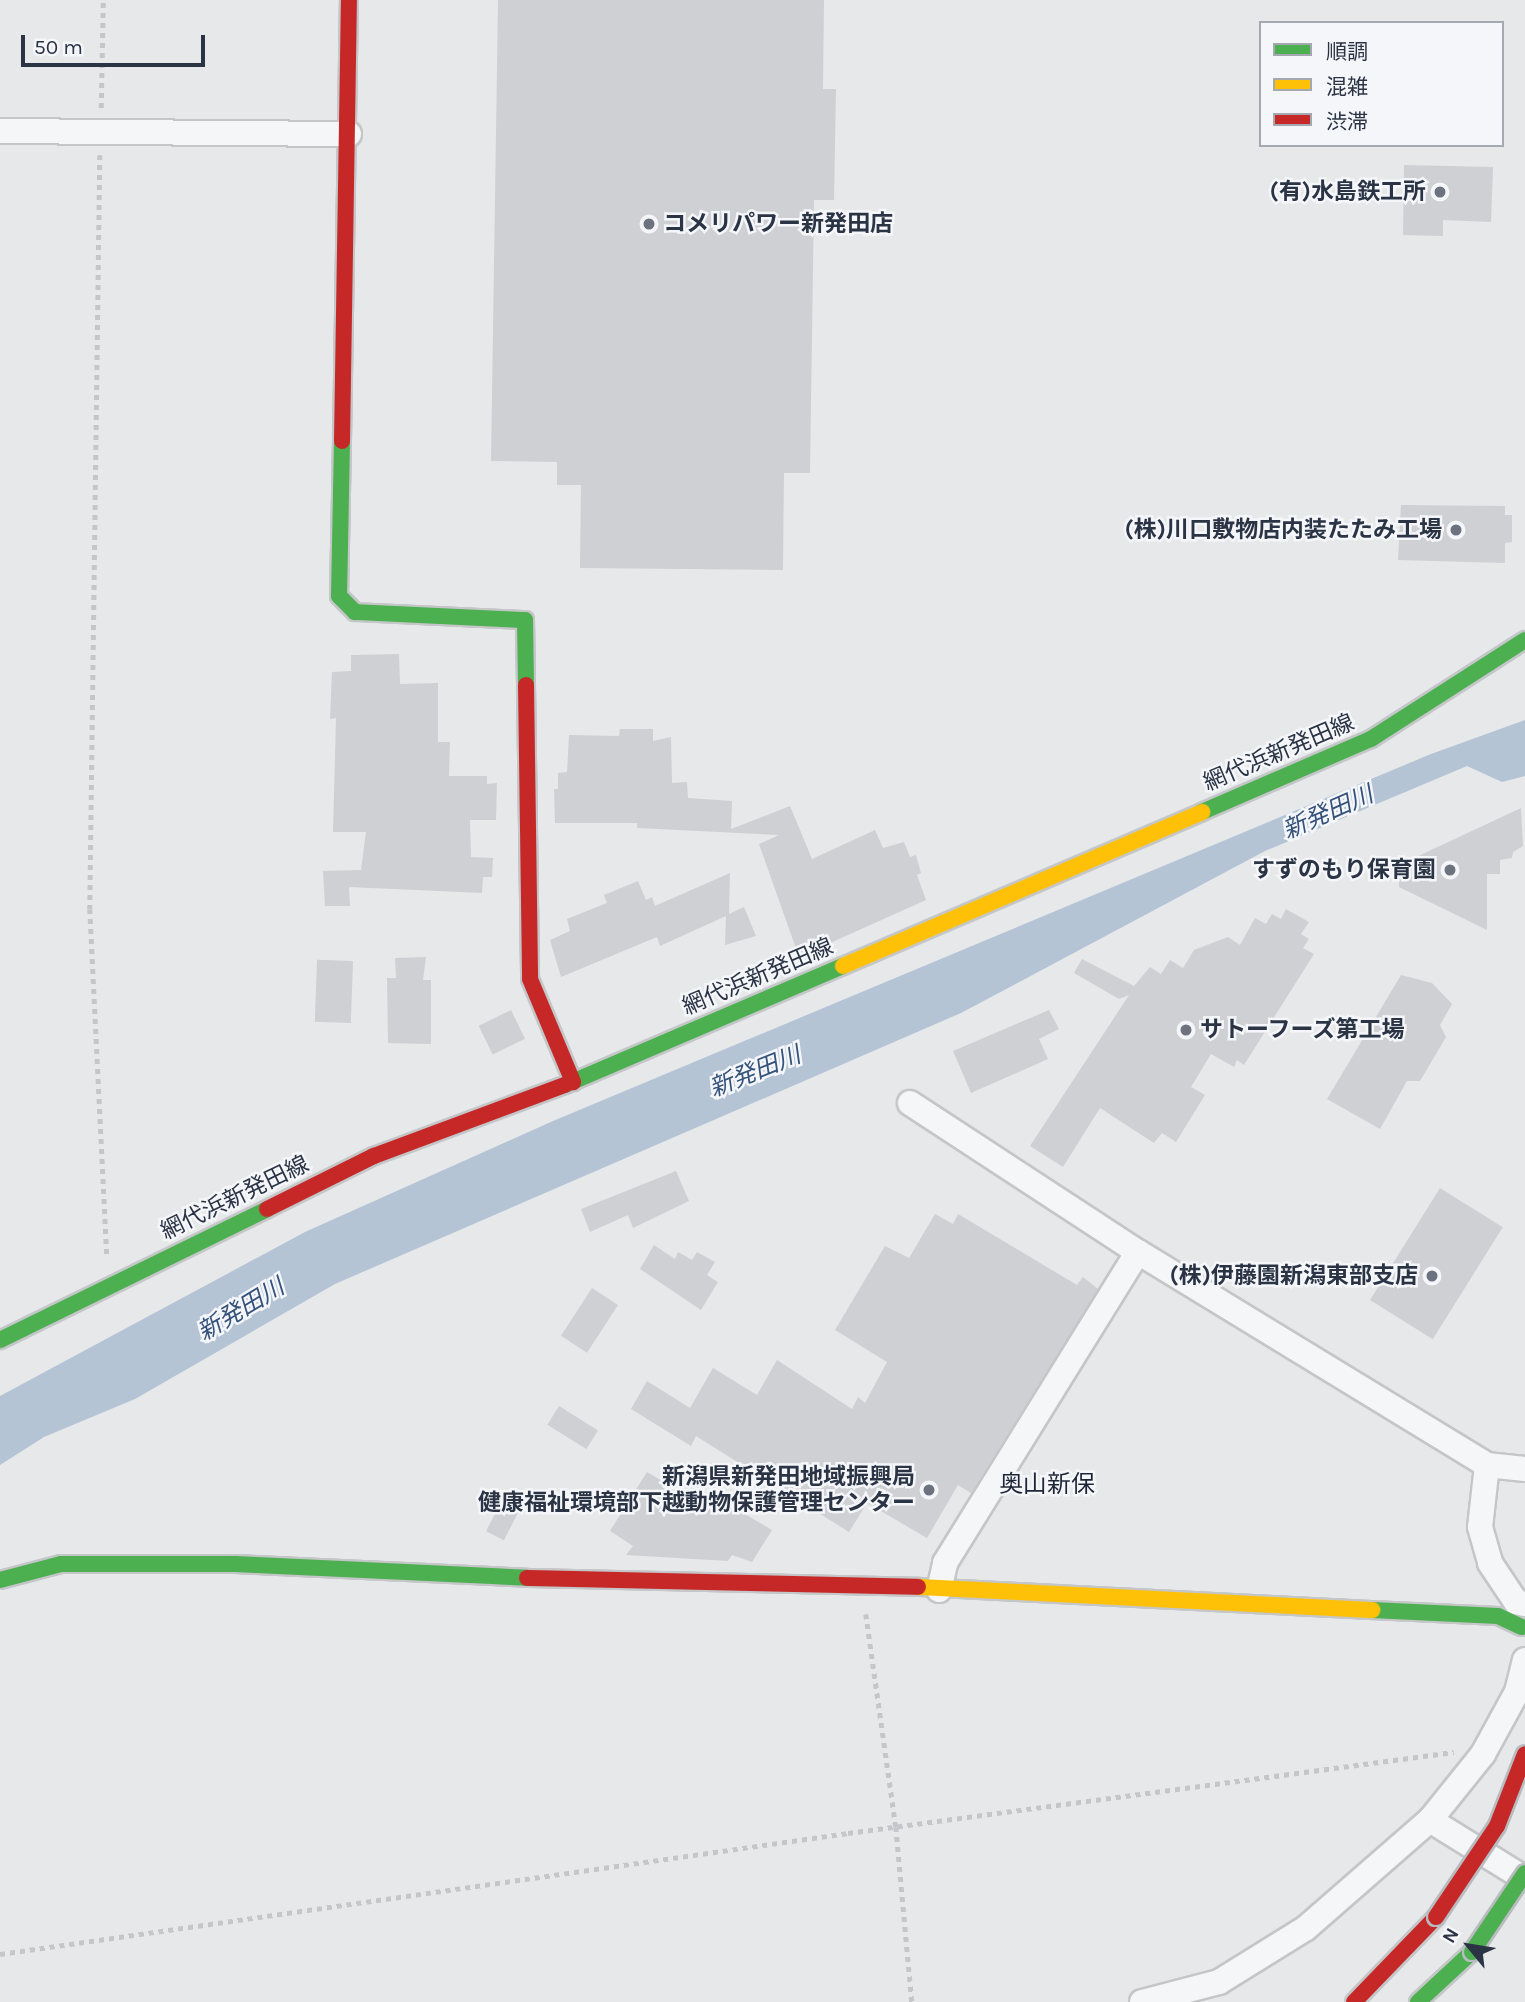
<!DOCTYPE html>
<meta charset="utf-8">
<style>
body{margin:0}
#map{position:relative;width:1525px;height:2002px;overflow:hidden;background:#e6e8ea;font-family:Karla,"Noto Sans JP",sans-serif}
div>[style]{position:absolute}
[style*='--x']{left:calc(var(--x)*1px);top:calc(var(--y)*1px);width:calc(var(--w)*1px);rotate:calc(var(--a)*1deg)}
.water>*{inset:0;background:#b4c4d5}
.building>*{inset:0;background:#ced0d3;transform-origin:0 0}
.path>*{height:4.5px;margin-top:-2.25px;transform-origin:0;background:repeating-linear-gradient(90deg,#c5c6ca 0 5px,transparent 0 10px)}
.roads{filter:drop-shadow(2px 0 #c4c6c8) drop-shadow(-2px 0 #c4c6c8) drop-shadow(0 2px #c4c6c8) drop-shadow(0 -2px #c4c6c8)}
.street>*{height:24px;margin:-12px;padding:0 12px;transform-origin:12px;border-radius:12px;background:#f5f6f7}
.fast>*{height:16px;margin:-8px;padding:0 8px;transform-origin:8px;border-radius:8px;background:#4caf50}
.slow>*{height:16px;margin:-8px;padding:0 8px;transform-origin:8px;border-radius:8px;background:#ffc107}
.jam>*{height:16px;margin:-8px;padding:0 8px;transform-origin:8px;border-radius:8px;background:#c62828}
.bridges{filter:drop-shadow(2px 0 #b8bbbf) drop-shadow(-2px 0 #b8bbbf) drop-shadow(0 2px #b8bbbf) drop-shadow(0 -2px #b8bbbf)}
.fast-bridge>*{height:16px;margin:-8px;padding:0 8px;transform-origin:8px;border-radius:8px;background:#4caf50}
.jam-bridge>*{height:16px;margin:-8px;padding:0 8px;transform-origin:8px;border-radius:8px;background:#c62828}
.dots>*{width:19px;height:19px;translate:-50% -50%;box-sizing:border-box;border:4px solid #f4f6f9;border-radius:50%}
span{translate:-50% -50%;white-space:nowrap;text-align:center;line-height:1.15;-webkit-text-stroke:5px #f4f6f9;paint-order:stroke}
.poi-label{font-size:23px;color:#2b3445;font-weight:700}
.right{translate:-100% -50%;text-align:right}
.left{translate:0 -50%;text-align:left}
.street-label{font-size:23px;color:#2b3445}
.water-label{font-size:24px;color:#34527a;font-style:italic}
.neighbourhood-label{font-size:24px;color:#1d2536}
.legend{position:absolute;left:1259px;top:21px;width:245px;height:126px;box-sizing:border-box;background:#f4f6f9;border:2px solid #a4a8b1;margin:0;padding:9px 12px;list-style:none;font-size:21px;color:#2b3445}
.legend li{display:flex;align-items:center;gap:14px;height:35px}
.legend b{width:35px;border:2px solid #a4a8b1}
.north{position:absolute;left:1434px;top:1911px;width:70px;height:70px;-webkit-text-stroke:5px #f4f6f9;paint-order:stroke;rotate:300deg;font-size:19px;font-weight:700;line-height:28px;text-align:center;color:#2b3445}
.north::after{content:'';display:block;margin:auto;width:24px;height:32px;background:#2b3445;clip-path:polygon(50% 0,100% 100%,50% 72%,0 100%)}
.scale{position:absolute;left:21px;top:35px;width:184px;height:32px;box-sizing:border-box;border:4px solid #2b3445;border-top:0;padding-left:9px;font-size:21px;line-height:24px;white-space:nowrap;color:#2b3445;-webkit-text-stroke:5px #f4f6f9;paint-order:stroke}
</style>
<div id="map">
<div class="water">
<div style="clip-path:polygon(1525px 720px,1525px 776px,1502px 782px,1467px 766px,1265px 851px,961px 1013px,335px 1284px,135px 1399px,44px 1437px,0 1465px,0 1396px,305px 1232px,553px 1121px,1431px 754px)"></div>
</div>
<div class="building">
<div style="clip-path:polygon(498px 0,824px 0,823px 89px,836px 89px,834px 200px,814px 200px,810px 473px,784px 473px,783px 570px,580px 568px,581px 485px,557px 485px,557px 462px,491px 461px)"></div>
<div style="clip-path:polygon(1404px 165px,1493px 167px,1491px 222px,1443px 220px,1443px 236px,1403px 235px)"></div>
<div style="clip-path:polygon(1401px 505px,1505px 506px,1505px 515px,1512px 515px,1512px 542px,1505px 543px,1505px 563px,1398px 560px)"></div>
<div style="clip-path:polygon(399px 654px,400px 684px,438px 683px,438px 742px,450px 742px,449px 776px,487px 776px,487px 784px,497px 783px,496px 820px,470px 820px,471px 857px,493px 858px,492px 877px,483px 877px,482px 893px,349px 887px,350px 906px,325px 906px,323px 871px,361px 870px,366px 832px,333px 832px,336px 718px,330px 719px,332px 672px,351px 671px,351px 655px)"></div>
<div style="clip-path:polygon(620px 729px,653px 729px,653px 741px,671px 737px,672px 783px,687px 782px,688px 798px,732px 801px,731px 829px,790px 806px,812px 859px,875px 830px,883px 848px,904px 842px,910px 857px,916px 855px,921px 873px,917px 875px,926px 900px,799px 957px,759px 844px,779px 835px,637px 828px,637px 823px,555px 823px,554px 789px,558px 789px,558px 773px,567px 772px,569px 735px,619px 736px)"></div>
<div style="clip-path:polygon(1521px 808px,1523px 846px,1513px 852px,1512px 858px,1500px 860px,1500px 874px,1487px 874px,1487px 930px,1399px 887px,1399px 865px)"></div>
<div style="clip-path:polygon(730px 873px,729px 914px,744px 907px,756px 936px,725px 945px,726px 916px,660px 946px,657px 937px,561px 977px,550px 940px,570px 931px,567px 919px,607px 903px,604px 895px,638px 881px,646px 900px,652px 897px,655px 906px)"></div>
<div style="clip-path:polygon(1286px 909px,1309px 922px,1301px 934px,1309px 939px,1303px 948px,1314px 954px,1244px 1065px,1237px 1060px,1234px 1067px,1211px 1054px,1191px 1087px,1205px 1095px,1176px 1142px,1162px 1133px,1154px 1143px,1100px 1108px,1063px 1167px,1030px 1146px,1129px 995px,1119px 999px,1074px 973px,1082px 959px,1134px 986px,1150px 967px,1161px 974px,1170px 960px,1183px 968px,1194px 950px,1228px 937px,1240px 945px,1255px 918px,1266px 924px,1272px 914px,1281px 919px)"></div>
<div style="clip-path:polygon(426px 957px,423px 980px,431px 980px,431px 1044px,388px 1043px,387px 978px,396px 978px,395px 958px)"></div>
<div style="left:353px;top:961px;width:62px;height:36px;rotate:92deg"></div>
<div style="clip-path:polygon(1401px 975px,1432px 983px,1452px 1004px,1440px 1025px,1446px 1037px,1420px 1081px,1407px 1081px,1380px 1129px,1327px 1099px)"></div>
<div style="left:511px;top:1010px;width:32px;height:36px;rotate:64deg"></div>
<div style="clip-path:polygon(1049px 1010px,1059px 1029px,1039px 1039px,1048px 1059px,971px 1093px,953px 1051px)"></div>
<div style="clip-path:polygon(676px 1171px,689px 1201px,633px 1228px,628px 1215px,590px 1232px,581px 1209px)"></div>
<div style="left:1440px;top:1188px;width:74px;height:132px;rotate:32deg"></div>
<div style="clip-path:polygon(935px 1214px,953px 1224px,958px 1214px,1077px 1285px,1083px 1277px,1098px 1289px,971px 1493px,958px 1485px,927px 1538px,867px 1503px,849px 1532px,696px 1436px,691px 1446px,631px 1409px,647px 1381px,690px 1408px,713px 1368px,757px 1395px,777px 1360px,852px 1409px,858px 1397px,865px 1403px,887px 1362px,835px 1330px,885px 1246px,909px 1258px)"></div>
<div style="clip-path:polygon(654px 1245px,675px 1259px,678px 1252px,692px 1260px,697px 1252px,715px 1262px,707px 1275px,718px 1282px,701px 1310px,640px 1269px)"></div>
<div style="left:592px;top:1288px;width:31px;height:57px;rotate:33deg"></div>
<div style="left:559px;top:1406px;width:46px;height:22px;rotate:32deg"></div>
<div style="clip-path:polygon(647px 1472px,718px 1514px,725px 1502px,772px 1530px,752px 1562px,732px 1555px,728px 1561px,626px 1555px,633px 1546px,610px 1531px)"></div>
<div style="left:502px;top:1500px;width:20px;height:35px;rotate:27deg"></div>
</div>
<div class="path">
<div style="--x:101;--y:108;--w:108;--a:-88.9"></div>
<div style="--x:100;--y:155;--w:754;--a:90.76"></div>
<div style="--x:90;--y:909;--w:346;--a:87.2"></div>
<div style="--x:866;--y:1614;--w:215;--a:82"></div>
<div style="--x:896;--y:1827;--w:176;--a:84.8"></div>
<div style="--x:0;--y:1954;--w:857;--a:-8.12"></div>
<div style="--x:848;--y:1833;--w:611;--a:-7.61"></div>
</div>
<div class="roads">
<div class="street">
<div style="--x:0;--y:131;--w:349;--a:0.5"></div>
<div style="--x:910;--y:1103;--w:272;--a:33.2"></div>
<div style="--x:1138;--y:1252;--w:409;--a:31.4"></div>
<div style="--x:1487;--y:1465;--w:38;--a:6"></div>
<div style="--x:1487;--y:1465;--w:62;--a:96.4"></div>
<div style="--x:1480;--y:1527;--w:37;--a:74"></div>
<div style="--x:1490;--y:1563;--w:47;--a:56.3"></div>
<div style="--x:1516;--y:1602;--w:9;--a:13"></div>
<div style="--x:939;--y:1590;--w:28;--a:-77"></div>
<div style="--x:945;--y:1563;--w:366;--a:-58.2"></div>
<div style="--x:1430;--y:1820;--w:112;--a:31.8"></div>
<div style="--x:1142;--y:2002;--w:80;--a:-14.6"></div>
<div style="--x:1219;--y:1982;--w:102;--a:-31.8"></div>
<div style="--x:1306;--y:1928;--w:164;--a:-41.1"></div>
<div style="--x:1430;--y:1820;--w:85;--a:-51.2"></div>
<div style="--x:1483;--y:1754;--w:71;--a:-61.3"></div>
<div style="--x:1517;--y:1692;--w:33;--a:-76"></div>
</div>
<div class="fast">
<div style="--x:342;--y:441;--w:155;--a:91.1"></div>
<div style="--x:339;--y:596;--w:23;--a:45"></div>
<div style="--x:355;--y:612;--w:170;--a:2.7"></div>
<div style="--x:525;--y:620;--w:65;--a:89.1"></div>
<div style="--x:1202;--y:812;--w:184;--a:-23.4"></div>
<div style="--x:1371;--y:739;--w:183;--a:-32.7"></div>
<div style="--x:565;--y:1085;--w:302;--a:-23.2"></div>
<div style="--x:0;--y:1340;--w:297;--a:-26.1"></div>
<div style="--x:0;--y:1580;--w:63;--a:-14.7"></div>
<div style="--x:61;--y:1564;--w:174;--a:0"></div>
<div style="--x:235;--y:1564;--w:292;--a:2.7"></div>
<div style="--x:1372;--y:1610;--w:126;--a:2.7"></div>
<div style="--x:1498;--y:1616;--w:26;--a:25"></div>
<div style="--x:1418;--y:2002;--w:74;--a:-42.8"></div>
</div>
<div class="slow">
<div style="--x:843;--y:966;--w:391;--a:-23.2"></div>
<div style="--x:918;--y:1587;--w:455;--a:2.9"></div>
</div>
<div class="jam">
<div style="--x:342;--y:441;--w:441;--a:-89.1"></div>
<div style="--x:526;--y:685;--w:294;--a:89.2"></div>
<div style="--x:530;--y:979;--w:112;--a:67.3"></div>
<div style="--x:267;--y:1209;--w:119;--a:-26.4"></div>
<div style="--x:374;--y:1156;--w:204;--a:-20.4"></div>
<div style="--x:527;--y:1578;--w:391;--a:1.3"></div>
<div style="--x:1354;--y:2002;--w:118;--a:-46"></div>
</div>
</div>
<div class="bridges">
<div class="fast-bridge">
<div style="--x:1472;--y:1952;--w:95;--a:-56.1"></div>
</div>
<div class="jam-bridge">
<div style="--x:1436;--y:1917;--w:110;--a:-56.2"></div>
<div style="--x:1497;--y:1826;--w:77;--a:-68.7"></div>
</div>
</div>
<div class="dots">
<div style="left:1440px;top:192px;background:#6c737f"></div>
<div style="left:649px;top:224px;background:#6c737f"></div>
<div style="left:1456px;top:530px;background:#6c737f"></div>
<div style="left:1450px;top:870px;background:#6c737f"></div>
<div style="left:1186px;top:1030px;background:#6c737f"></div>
<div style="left:1432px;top:1276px;background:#6c737f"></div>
<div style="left:929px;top:1490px;background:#6c737f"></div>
</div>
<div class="poi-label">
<span class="right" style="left:1426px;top:192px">(有)水島鉄工所</span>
<span class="left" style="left:663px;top:224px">コメリパワー新発田店</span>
<span class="right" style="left:1442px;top:530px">(株)川口敷物店内装たたみ工場</span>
<span class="right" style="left:1436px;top:870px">すずのもり保育園</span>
<span class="left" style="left:1200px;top:1030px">サトーフーズ第工場</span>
<span class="right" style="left:1418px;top:1276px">(株)伊藤園新潟東部支店</span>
<span class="right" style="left:915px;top:1490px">新潟県新発田地域振興局<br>健康福祉環境部下越動物保護管理センター</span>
</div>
<div class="street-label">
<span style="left:1279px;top:753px;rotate:-23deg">網代浜新発田線</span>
<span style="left:758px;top:977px;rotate:-23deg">網代浜新発田線</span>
<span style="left:235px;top:1198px;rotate:-26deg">網代浜新発田線</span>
</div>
<div class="water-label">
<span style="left:1328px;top:813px;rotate:-24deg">新発田川</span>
<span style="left:755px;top:1072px;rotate:-22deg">新発田川</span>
<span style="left:241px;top:1310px;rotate:-31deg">新発田川</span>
</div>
<div class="neighbourhood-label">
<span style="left:1047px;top:1485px">奥山新保</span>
</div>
<ul class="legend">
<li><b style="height:9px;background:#4caf50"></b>順調</li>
<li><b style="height:9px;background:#ffc107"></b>混雑</li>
<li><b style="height:9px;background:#c62828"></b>渋滞</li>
</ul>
<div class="north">N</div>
<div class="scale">50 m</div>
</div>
